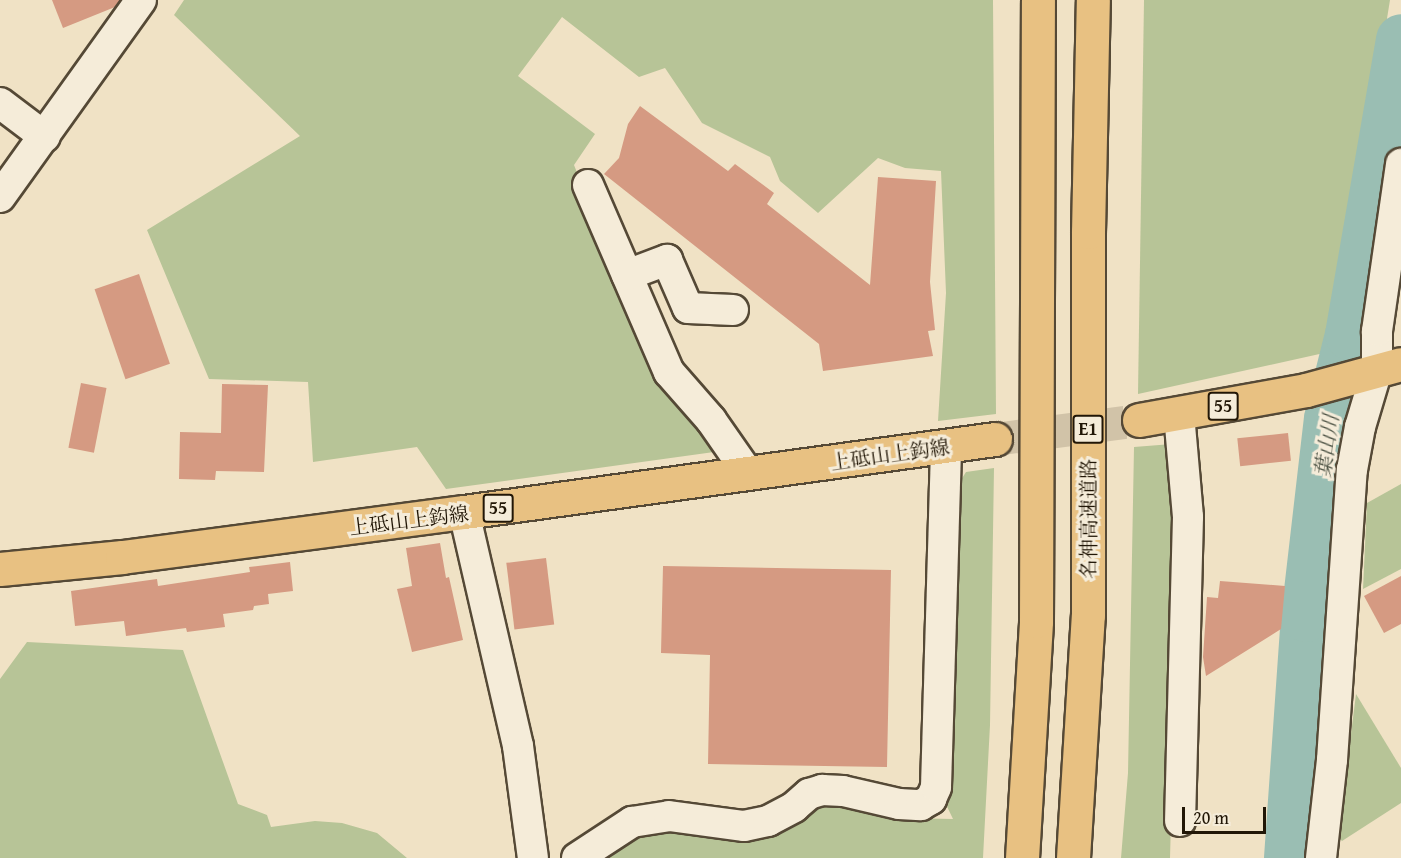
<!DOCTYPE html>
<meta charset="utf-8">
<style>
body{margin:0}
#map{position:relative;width:1401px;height:858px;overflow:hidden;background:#f0e2c5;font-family:"Gentium Book Plus","Noto Serif JP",serif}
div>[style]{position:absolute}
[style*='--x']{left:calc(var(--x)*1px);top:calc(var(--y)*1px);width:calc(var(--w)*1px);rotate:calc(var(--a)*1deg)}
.green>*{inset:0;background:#b7c497}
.river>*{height:50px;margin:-25px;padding:0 25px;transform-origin:25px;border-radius:25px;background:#9abeb3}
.building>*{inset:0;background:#d59a82;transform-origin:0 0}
.major-tunnel>*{height:33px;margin-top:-16.5px;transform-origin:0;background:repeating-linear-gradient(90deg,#d1c3a8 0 33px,transparent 0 49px)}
.roads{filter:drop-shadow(2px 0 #554936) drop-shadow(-2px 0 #554936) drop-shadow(0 2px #554936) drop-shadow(0 -2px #554936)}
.minor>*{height:30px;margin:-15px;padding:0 15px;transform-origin:15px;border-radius:15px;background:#f5ecd9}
.major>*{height:33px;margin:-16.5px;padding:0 16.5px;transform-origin:16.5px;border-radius:16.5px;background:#e8c182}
.highway>*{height:33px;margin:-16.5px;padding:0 16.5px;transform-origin:16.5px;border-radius:16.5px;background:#e8c182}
span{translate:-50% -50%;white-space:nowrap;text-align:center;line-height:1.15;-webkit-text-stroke:6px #f5ecd9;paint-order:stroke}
.shield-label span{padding:2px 4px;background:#f5ecd9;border:2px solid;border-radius:4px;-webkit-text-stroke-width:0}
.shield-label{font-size:18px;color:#211606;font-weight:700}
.street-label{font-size:20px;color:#211606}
.water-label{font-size:21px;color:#4b5143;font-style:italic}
.scale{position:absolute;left:1182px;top:807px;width:84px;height:27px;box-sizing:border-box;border:3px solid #211606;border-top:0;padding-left:8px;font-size:18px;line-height:21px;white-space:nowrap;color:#211606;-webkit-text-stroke:4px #f5ecd9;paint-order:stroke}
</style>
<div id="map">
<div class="green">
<div style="clip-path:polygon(184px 0,993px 0,996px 414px,938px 421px,946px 293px,941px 171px,905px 168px,878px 158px,818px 213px,780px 181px,770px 157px,702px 123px,665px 68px,639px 77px,562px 17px,518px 76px,595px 134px,574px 165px,656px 370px,714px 452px,446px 489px,417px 447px,313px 462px,308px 382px,209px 379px,147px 230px,300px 136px,174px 15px)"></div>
<div style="clip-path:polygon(1144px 0,1390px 0,1333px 351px,1138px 394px)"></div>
<div style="clip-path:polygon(1172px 444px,1175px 676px,1170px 858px,1121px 858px,1128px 773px,1134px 447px)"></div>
<div style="clip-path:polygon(994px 468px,990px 725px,983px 858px,601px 858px,614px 846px,663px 826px,827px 802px,902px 818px,953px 819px,941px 794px,954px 491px,966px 472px)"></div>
<div style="clip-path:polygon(1401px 484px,1401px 569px,1363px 589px,1367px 503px)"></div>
<div style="clip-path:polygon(27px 642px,183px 650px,238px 804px,267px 815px,271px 827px,315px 821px,342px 823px,377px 833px,407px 858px,0 858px,0 679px)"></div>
<div style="clip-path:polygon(1356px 694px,1401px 768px,1401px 803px,1342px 841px,1338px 837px)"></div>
</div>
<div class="river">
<div style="--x:1289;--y:858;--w:242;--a:-86"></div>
<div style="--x:1306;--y:617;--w:199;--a:-83.4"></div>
<div style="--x:1329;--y:419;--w:87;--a:-76"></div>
<div style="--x:1350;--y:335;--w:300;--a:-80.2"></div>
</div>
<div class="building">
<div style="clip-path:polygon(52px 0,120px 0,115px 7px,63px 28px)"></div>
<div style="clip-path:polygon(640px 106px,728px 171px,735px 164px,774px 193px,767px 204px,870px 285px,878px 177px,936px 181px,930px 282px,935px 330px,928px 331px,933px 356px,823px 371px,819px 344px,604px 174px,619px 158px,628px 124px)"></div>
<div style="left:139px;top:274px;width:95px;height:47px;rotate:71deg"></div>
<div style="left:81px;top:383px;width:26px;height:66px;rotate:11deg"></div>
<div style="clip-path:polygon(222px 384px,268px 385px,264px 472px,216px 471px,215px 480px,179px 479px,180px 432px,221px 433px)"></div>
<div style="left:1288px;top:433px;width:28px;height:51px;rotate:84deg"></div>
<div style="clip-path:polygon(440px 543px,446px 578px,449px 577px,463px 640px,412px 652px,397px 589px,412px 586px,406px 548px)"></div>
<div style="left:546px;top:558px;width:67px;height:40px;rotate:83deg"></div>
<div style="clip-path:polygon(290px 562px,293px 591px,268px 594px,269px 604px,254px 606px,253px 610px,223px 614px,225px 627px,187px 632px,186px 628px,126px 636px,124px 621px,75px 626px,71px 591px,157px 579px,158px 586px,250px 572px,249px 567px)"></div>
<div style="clip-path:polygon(663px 566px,891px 570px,887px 767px,708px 764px,710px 655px,661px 653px)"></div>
<div style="clip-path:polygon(1401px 576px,1401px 624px,1384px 633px,1364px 596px)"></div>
<div style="clip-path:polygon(1220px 581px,1285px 586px,1281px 629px,1206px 676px,1203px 657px,1207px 597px,1218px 598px)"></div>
</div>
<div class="major-tunnel">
<div style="--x:995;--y:439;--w:145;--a:-7.5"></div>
</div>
<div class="roads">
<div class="minor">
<div style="--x:0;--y:103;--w:56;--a:37.1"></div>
<div style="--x:588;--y:185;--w:204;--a:66.6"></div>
<div style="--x:669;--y:372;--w:64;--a:48.8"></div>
<div style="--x:711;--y:420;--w:65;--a:55.1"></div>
<div style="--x:0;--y:197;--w:242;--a:-54.4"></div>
<div style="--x:627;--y:275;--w:43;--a:-20.6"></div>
<div style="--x:667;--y:260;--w:52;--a:66.4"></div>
<div style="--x:688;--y:308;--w:45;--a:2.5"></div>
<div style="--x:1179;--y:414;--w:103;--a:85"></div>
<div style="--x:1188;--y:517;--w:304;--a:91.5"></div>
<div style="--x:464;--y:512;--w:240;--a:77"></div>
<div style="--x:518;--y:746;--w:113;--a:82.4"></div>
<div style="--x:577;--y:858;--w:66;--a:-33.2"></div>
<div style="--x:632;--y:822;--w:37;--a:-9"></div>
<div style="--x:669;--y:816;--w:76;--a:7.6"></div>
<div style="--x:744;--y:826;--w:25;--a:-12"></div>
<div style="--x:768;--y:821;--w:30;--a:-28"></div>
<div style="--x:794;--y:807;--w:20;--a:-41"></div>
<div style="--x:809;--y:794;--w:14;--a:-17"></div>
<div style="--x:822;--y:790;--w:21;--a:3"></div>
<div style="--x:843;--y:791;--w:57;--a:13.1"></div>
<div style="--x:899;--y:804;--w:22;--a:3"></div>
<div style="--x:921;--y:805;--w:12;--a:-31"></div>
<div style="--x:931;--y:799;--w:13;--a:-67"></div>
<div style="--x:936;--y:787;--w:341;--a:-88.3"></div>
<div style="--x:1321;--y:858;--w:99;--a:-83.6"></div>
<div style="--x:1332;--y:760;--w:291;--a:-86.1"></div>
<div style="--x:1352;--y:470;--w:44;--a:-79.5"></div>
<div style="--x:1360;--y:427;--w:59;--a:-73.4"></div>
<div style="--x:1377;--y:370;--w:39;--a:-90"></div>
<div style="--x:1377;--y:331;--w:169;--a:-81.8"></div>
</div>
<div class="major">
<div style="--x:1139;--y:420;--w:170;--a:-10.2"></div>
<div style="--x:1306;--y:390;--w:98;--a:-15.3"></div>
<div style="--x:0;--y:569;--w:123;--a:-5.6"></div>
<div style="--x:122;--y:557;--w:345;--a:-7.5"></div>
<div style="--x:464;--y:512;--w:536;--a:-7.83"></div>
</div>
<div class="highway">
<div style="--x:1022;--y:858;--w:237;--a:-86.6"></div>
<div style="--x:1036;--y:621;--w:621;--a:-89.82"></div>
<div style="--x:1073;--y:858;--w:243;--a:-86.5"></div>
<div style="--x:1088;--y:615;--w:383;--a:-90"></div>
<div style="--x:1088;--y:232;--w:232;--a:-88.8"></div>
</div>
</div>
<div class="shield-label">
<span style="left:1223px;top:406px">55</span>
<span style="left:1088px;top:429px">E1</span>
<span style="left:498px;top:508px">55</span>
</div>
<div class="street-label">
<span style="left:890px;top:454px;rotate:-8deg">上砥山上鈎線</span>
<span style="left:1088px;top:519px;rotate:-90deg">名神高速道路</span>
<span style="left:409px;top:520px;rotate:-7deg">上砥山上鈎線</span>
</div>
<div class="water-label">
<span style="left:1327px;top:446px;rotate:-82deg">葉山川</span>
</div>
<div class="scale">20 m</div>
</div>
